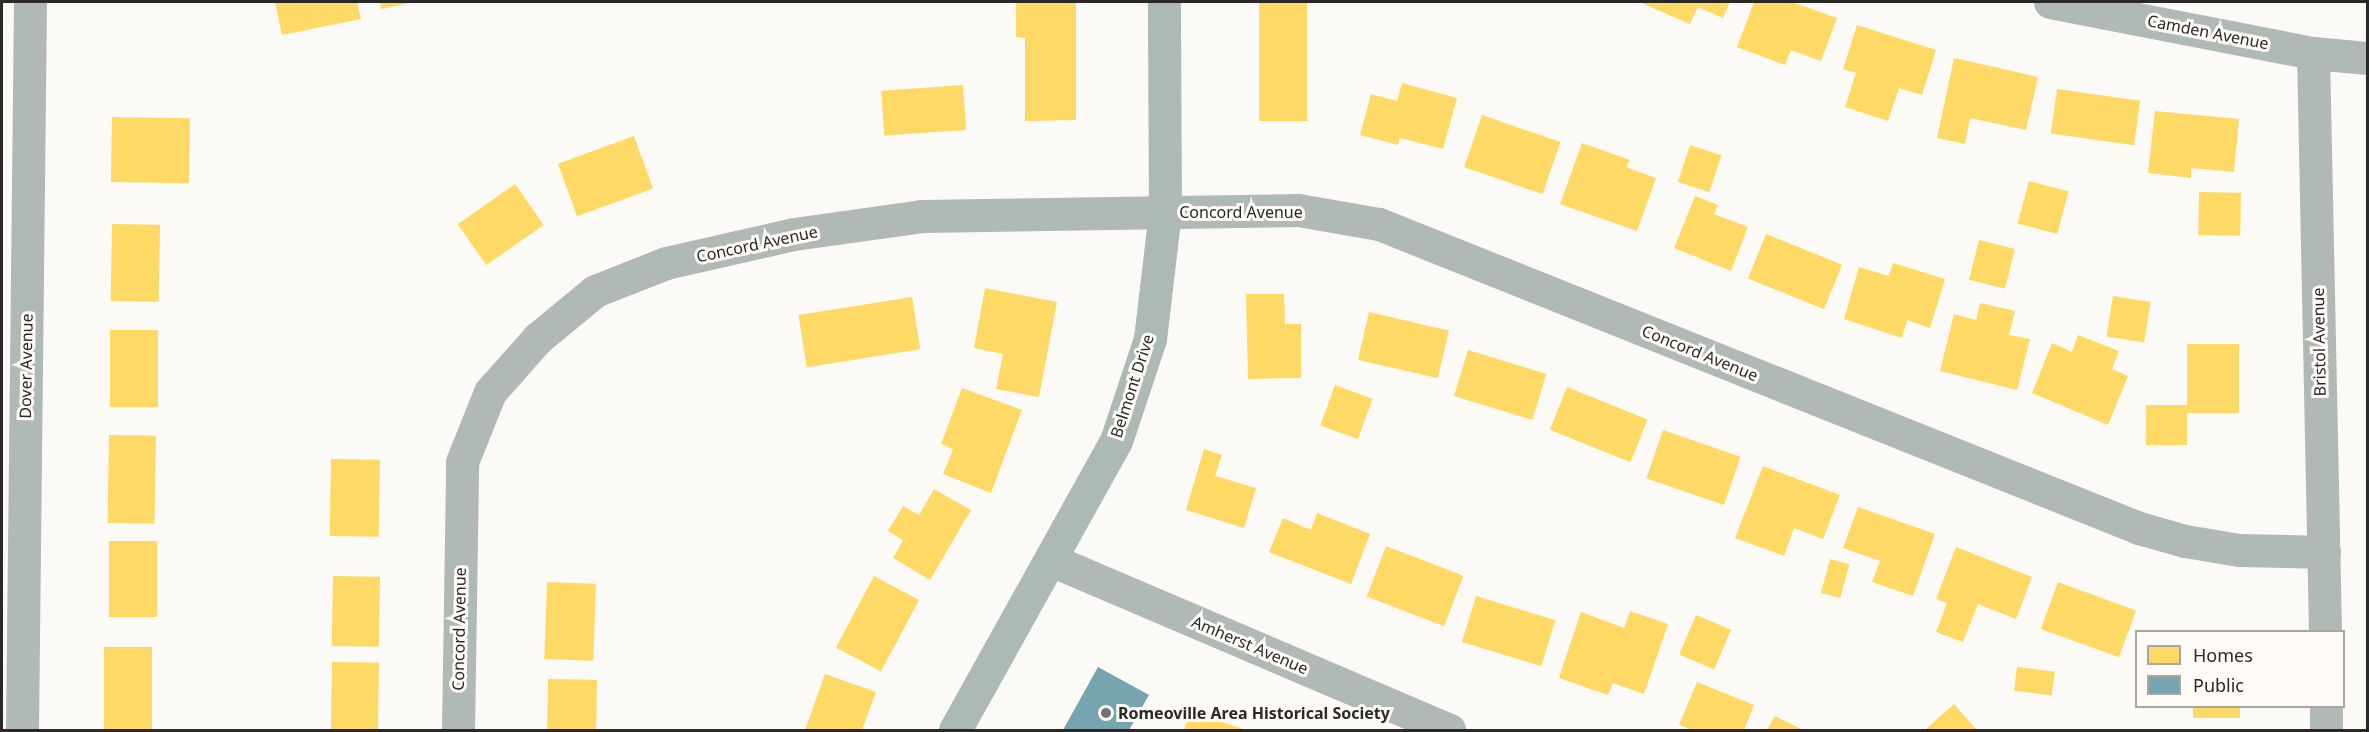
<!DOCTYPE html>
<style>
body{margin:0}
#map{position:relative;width:2369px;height:732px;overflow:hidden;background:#fcfaf7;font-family:"Noto Sans",sans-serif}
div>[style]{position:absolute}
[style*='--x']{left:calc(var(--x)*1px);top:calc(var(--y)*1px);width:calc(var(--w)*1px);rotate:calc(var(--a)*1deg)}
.homes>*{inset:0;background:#ffd966;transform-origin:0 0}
.public>*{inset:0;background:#76a5af}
.street>*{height:33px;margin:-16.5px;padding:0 16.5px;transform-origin:16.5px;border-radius:16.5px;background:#b0b9b6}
.secondary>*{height:33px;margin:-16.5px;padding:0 16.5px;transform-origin:16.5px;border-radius:16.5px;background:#acb9b5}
.dots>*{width:16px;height:16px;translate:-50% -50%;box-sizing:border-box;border:3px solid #fefaf5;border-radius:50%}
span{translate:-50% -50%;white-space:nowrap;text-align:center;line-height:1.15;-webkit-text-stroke:6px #fefaf5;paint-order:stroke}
.street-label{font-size:16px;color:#2b2928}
.poi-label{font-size:16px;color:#2b2928;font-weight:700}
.left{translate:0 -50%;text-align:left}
.frame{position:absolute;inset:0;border:3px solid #2b2928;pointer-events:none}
.legend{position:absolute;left:2135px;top:630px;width:210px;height:78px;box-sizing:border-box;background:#fefaf5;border:2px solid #aaa6a3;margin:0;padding:8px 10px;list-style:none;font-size:18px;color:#2b2928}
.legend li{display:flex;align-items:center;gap:12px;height:30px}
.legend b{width:30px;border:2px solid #aaa6a3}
</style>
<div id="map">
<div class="homes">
<div style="clip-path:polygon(275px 2px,357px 2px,361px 19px,282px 35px)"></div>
<div style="clip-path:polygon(380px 2px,410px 2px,410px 3px,381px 9px)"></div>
<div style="left:1259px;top:2px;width:48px;height:119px"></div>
<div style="clip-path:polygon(1639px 2px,1730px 2px,1723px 18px,1698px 7px,1690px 24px)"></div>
<div style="clip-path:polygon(1754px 2px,1792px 2px,1837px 18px,1821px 61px,1791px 50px,1785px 65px,1737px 47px)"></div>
<div style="clip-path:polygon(1016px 3px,1076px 3px,1076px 120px,1025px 121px,1025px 38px,1016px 37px)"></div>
<div style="clip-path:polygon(1857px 25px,1936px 50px,1922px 95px,1899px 88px,1888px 121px,1845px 107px,1856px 73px,1843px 69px)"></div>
<div style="clip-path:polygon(1954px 58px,2038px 77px,2026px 130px,1970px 118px,1965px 144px,1937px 138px)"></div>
<div style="clip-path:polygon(1402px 83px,1457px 98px,1443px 149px,1400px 138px,1398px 145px,1360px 135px,1371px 94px,1397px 101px)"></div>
<div style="left:963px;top:85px;width:45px;height:82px;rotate:86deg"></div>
<div style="left:2057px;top:89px;width:84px;height:45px;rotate:8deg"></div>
<div style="clip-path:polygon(2155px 111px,2239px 119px,2234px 172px,2191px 168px,2191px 178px,2148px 173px)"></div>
<div style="left:1482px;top:115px;width:83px;height:55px;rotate:19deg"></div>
<div style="left:112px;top:117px;width:78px;height:65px;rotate:1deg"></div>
<div style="left:634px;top:136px;width:56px;height:81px;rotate:70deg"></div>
<div style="clip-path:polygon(1582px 143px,1630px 160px,1626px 167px,1656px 178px,1637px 231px,1560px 204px)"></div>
<div style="left:1690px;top:145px;width:33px;height:39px;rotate:18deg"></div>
<div style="left:2029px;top:181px;width:41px;height:44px;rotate:15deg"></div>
<div style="left:515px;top:184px;width:50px;height:70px;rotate:55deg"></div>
<div style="left:2199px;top:192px;width:42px;height:43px;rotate:1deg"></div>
<div style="clip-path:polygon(1695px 196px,1718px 205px,1714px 214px,1748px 227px,1731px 271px,1674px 248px)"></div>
<div style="left:112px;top:224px;width:48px;height:77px;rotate:1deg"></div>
<div style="left:1766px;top:234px;width:82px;height:48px;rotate:22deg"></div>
<div style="left:1979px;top:240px;width:37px;height:41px;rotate:14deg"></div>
<div style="clip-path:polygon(1893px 263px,1945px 279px,1930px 328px,1907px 320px,1902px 338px,1844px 319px,1859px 267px,1889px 276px)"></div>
<div style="clip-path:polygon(985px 288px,1057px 302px,1039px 397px,996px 389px,1003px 354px,974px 348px)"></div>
<div style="clip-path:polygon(1246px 294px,1284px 294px,1285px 324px,1301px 324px,1301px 378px,1248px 379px)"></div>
<div style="left:2113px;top:296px;width:38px;height:41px;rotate:9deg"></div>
<div style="left:912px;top:297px;width:53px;height:115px;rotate:81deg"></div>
<div style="clip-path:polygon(1980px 303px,2015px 311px,2009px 335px,2030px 339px,2017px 390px,1940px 371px,1954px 314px,1976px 320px)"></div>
<div style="left:1369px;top:312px;width:82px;height:49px;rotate:13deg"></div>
<div style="left:110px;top:330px;width:48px;height:77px"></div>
<div style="clip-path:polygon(2078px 335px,2119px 351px,2112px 369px,2128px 376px,2108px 425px,2032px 393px,2052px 343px,2072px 352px)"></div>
<div style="left:2187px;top:344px;width:52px;height:69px"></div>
<div style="left:1468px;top:350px;width:82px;height:48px;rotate:17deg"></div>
<div style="left:1335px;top:385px;width:40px;height:43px;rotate:20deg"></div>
<div style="left:1567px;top:387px;width:87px;height:46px;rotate:22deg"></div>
<div style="clip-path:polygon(962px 388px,1022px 410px,991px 493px,943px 474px,953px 449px,941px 444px)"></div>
<div style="left:2146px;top:405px;width:41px;height:40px"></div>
<div style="left:1663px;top:430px;width:82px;height:51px;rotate:19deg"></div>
<div style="left:109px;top:435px;width:47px;height:88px;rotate:1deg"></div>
<div style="clip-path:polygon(1204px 449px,1222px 455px,1215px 476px,1256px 488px,1244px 528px,1186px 510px)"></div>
<div style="left:331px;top:459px;width:49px;height:77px;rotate:1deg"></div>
<div style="clip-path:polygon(1763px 466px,1840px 495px,1823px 539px,1794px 528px,1784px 556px,1735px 538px)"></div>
<div style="clip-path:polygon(934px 489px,971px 510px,930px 580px,893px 558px,903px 540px,888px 531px,903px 506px,919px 515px)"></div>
<div style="clip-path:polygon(1858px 507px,1935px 534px,1913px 596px,1872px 582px,1880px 561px,1843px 548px)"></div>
<div style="clip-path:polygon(1317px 513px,1370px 534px,1351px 584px,1269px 552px,1283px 518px,1311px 530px)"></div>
<div style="left:109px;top:541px;width:48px;height:76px"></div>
<div style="left:1386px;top:546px;width:83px;height:54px;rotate:21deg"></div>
<div style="clip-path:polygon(1956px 547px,2032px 577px,2016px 619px,1978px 604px,1963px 642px,1936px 632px,1947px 603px,1936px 599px)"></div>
<div style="left:1830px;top:559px;width:20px;height:35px;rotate:15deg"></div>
<div style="left:333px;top:576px;width:47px;height:70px;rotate:1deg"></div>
<div style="left:874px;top:576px;width:51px;height:81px;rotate:28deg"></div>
<div style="left:547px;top:582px;width:49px;height:77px;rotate:2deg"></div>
<div style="left:2058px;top:582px;width:83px;height:50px;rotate:20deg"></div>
<div style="left:1476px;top:596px;width:83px;height:48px;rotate:17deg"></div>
<div style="clip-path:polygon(1630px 611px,1668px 624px,1644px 694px,1613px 683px,1608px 695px,1559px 678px,1581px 612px,1624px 628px)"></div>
<div style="left:1696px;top:615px;width:38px;height:43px;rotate:23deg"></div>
<div style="left:104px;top:647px;width:48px;height:82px"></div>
<div style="left:332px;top:662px;width:47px;height:68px;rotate:1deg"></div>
<div style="left:2017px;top:667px;width:38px;height:24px;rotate:7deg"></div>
<div style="clip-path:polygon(825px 674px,876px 692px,862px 730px,805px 730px)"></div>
<div style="left:548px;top:679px;width:49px;height:51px;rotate:1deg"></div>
<div style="clip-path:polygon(1697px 682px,1754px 705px,1744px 730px,1693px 730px,1679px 725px)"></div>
<div style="clip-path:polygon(1954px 704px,1977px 730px,1925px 730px)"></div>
<div style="left:2193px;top:706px;width:47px;height:12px"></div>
<div style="clip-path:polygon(1191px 712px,1246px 730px,1184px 730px)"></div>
<div style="clip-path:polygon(1775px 716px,1803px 730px,1767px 730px)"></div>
</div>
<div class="public">
<div style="clip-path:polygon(1098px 667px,1149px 695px,1129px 730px,1063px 730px)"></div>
</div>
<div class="street">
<div style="--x:2050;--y:2;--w:268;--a:11"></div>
<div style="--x:2313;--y:53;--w:55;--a:5.2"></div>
<div style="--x:2313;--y:53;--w:579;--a:88.81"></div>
<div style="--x:1051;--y:560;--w:433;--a:23.1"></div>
<div style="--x:2326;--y:706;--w:24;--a:90"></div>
<div style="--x:22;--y:730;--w:728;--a:-89.37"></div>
<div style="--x:458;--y:730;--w:268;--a:-89.1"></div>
<div style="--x:462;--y:462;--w:75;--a:-68.2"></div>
<div style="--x:490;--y:392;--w:72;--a:-48.4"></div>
<div style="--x:538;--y:338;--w:74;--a:-39.5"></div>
<div style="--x:595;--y:291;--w:76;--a:-21.5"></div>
<div style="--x:666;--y:263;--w:131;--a:-12.8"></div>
<div style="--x:794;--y:234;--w:129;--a:-8"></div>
<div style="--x:922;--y:216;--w:376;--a:-0.9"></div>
<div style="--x:1298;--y:210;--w:82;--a:9.8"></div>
<div style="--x:1379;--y:224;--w:819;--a:21.8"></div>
<div style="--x:2139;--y:528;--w:48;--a:15.8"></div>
<div style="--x:2185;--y:541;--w:55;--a:9.5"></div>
<div style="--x:2239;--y:550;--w:85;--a:1.3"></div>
</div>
<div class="secondary">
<div style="--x:955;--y:730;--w:331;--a:-60.9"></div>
<div style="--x:1116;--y:441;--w:108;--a:-71.6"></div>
<div style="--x:1150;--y:339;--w:128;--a:-83.3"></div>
<div style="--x:1165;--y:212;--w:210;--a:-90.3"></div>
</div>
<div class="dots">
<div style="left:1106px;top:713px;background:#747270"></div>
</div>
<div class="street-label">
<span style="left:2208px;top:32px;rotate:11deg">Camden Avenue</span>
<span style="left:1241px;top:212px">Concord Avenue</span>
<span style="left:757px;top:244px;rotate:-12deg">Concord Avenue</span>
<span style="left:2319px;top:342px;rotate:-91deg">Bristol Avenue</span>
<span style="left:1700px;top:353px;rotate:22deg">Concord Avenue</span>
<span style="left:26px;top:366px;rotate:-89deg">Dover Avenue</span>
<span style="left:1132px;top:386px;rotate:-72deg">Belmont Drive</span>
<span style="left:459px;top:629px;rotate:-89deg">Concord Avenue</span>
<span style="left:1250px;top:645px;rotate:23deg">Amherst Avenue</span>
</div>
<div class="poi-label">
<span class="left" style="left:1118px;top:713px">Romeoville Area Historical Society</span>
</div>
<div class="frame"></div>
<ul class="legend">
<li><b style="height:16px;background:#ffd966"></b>Homes</li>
<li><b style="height:16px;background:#76a5af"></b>Public</li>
</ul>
</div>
